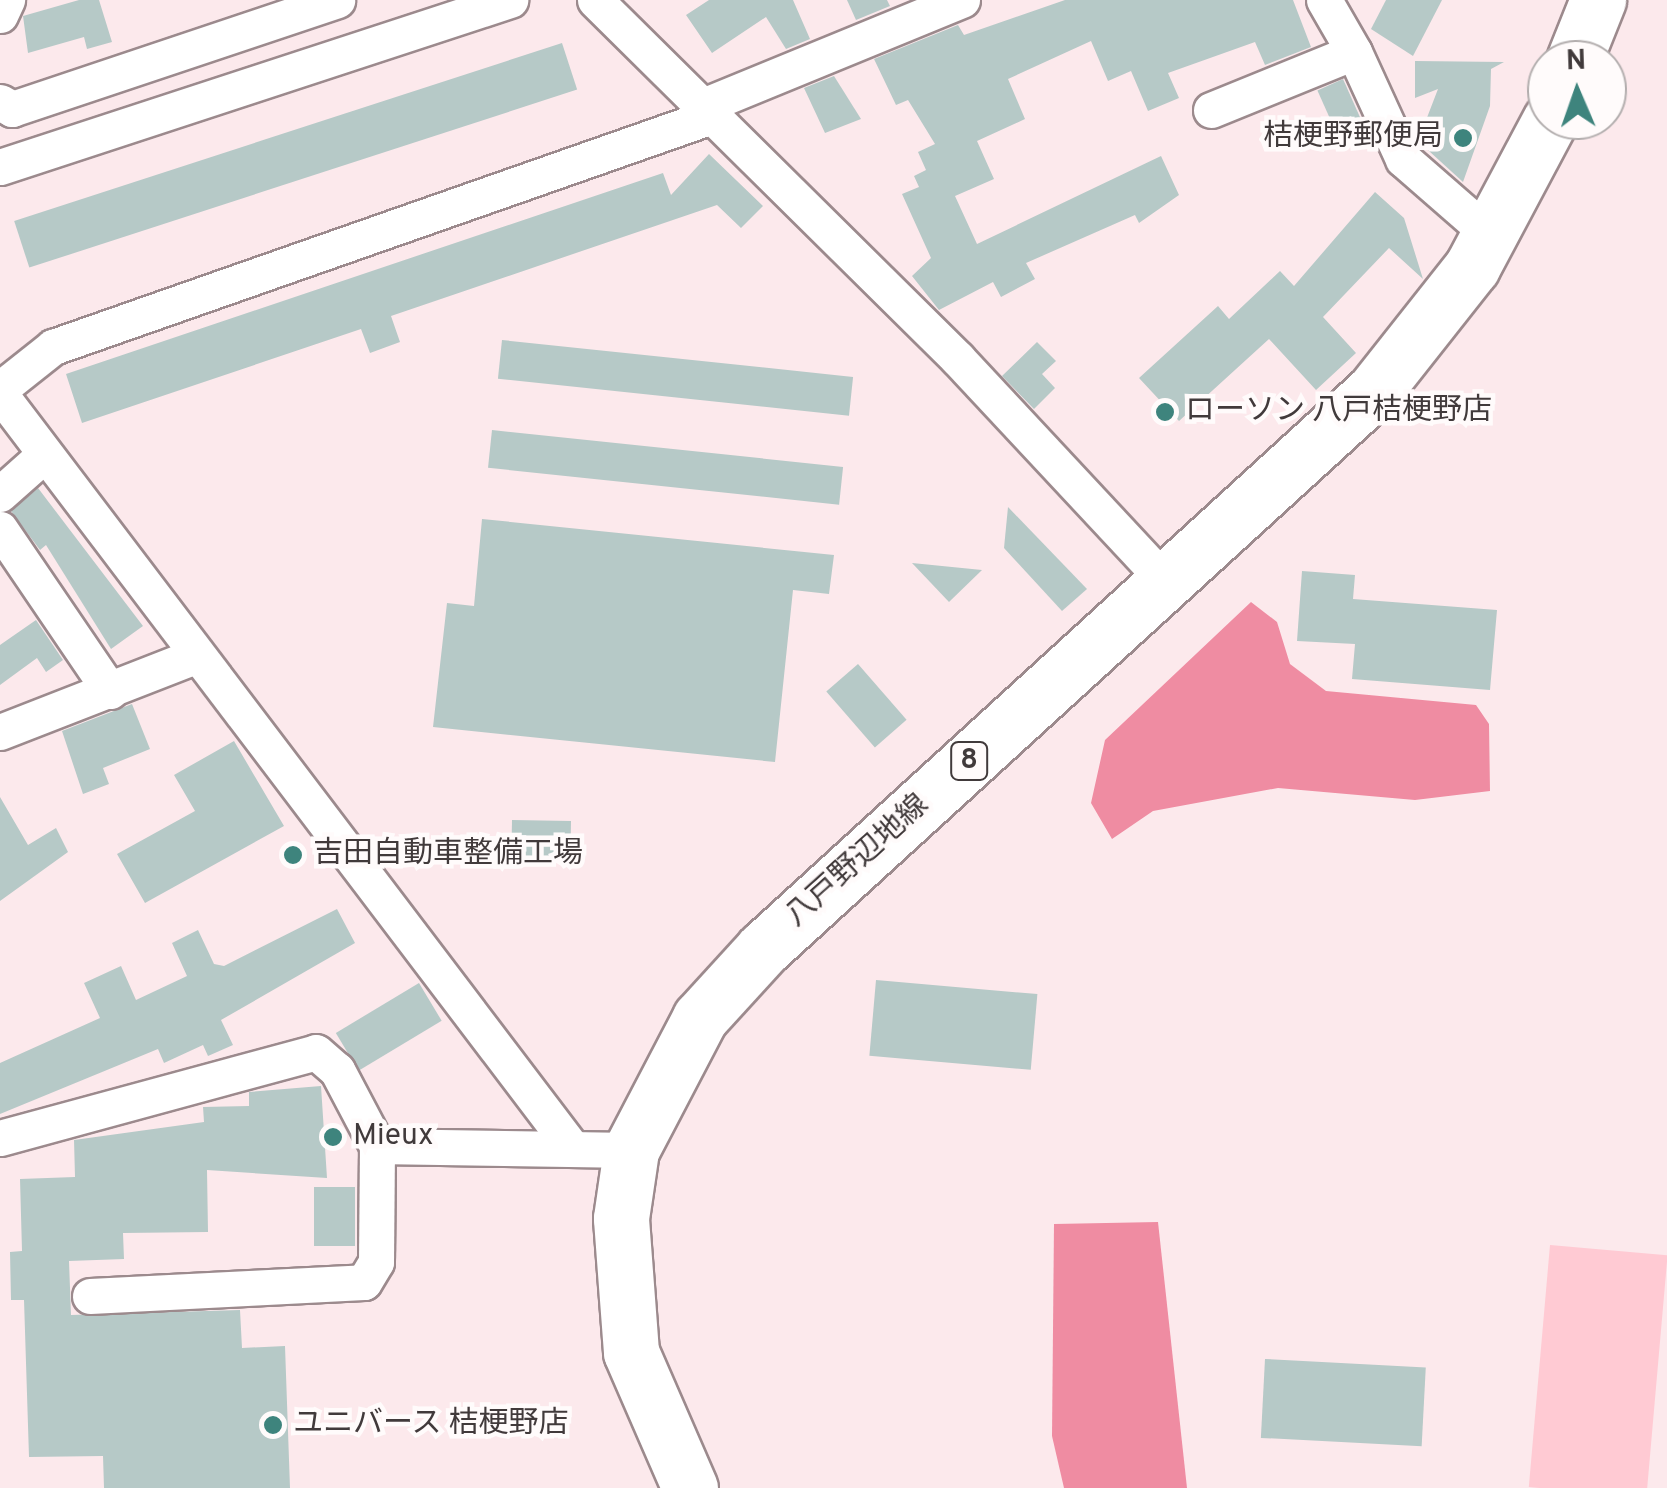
<!DOCTYPE html>
<meta charset="utf-8">
<style>
body{margin:0}
#map{position:relative;width:1667px;height:1488px;overflow:hidden;background:#fce9ec;font-family:Overpass,"Noto Sans JP",sans-serif}
div>[style]{position:absolute}
[style*='--x']{left:calc(var(--x)*1px);top:calc(var(--y)*1px);width:calc(var(--w)*1px);rotate:calc(var(--a)*1deg)}
.green>*{inset:0;background:#ffcad3;transform-origin:0 0}
.forest>*{inset:0;background:#ef8ca2}
.building>*{inset:0;background:#b6c9c7;transform-origin:0 0}
.roads{filter:drop-shadow(2px 0 #9c8a8d) drop-shadow(-2px 0 #9c8a8d) drop-shadow(0 2px #9c8a8d) drop-shadow(0 -2px #9c8a8d)}
.street>*{height:35px;margin:-17.5px;padding:0 17.5px;transform-origin:17.5px;border-radius:17.5px;background:#fff}
.primary>*{height:55px;margin:-27.5px;padding:0 27.5px;transform-origin:27.5px;border-radius:27.5px;background:#fff}
.dots>*{width:28px;height:28px;translate:-50% -50%;box-sizing:border-box;border:5px solid #fffbfb;border-radius:50%}
span{translate:-50% -50%;white-space:nowrap;text-align:center;line-height:1.15;-webkit-text-stroke:9px #fffbfb;paint-order:stroke}
.shield-label span{padding:2px 8px;background:#fffbfb;border:2px solid;border-radius:8px;-webkit-text-stroke-width:0}
.shield-label{font-size:28px;color:#413a3b;font-weight:700}
.poi-label{font-size:30px;color:#413a3b}
.right{translate:-100% -50%;text-align:right}
.left{translate:0 -50%;text-align:left}
.street-label{font-size:30px;color:#413a3b}
.north{position:absolute;left:1527px;top:40px;width:100px;height:100px;box-sizing:border-box;background:#fffbfb;border:2px solid #b3aeae;border-radius:50%;rotate:358deg;font-size:28px;font-weight:700;line-height:40px;text-align:center;color:#413a3b}
.north::after{content:'';display:block;margin:auto;width:35px;height:45px;background:#3e847d;clip-path:polygon(50% 0,100% 100%,50% 72%,0 100%)}
</style>
<div id="map">
<div class="green">
<div style="left:1550px;top:1245px;width:118px;height:243px;rotate:5deg"></div>
</div>
<div class="forest">
<div style="clip-path:polygon(1251px 602px,1277px 622px,1290px 664px,1326px 691px,1476px 705px,1489px 724px,1490px 791px,1415px 800px,1278px 788px,1153px 811px,1112px 839px,1091px 803px,1105px 740px)"></div>
<div style="clip-path:polygon(1158px 1222px,1187px 1488px,1064px 1488px,1052px 1436px,1054px 1224px)"></div>
</div>
<div class="building">
<div style="clip-path:polygon(79px 0,99px 0,112px 42px,87px 49px,84px 37px,28px 53px,23px 16px)"></div>
<div style="clip-path:polygon(709px 0,793px 0,810px 39px,786px 49px,766px 17px,712px 53px,686px 15px)"></div>
<div style="clip-path:polygon(847px 0,887px 0,890px 6px,856px 20px)"></div>
<div style="clip-path:polygon(1065px 0,1293px 0,1311px 47px,1265px 65px,1255px 42px,1168px 73px,1179px 98px,1148px 111px,1131px 71px,1108px 81px,1091px 41px,1008px 79px,1025px 119px,977px 141px,994px 179px,955px 196px,977px 244px,1161px 156px,1179px 195px,1139px 223px,1135px 215px,1026px 263px,1035px 279px,1001px 297px,993px 282px,939px 310px,912px 276px,931px 258px,902px 194px,919px 187px,914px 176px,926px 170px,918px 152px,935px 144px,908px 100px,896px 105px,874px 59px,958px 25px,964px 35px)"></div>
<div style="clip-path:polygon(1386px 0,1442px 0,1413px 56px,1371px 29px)"></div>
<div style="left:562px;top:43px;width:49px;height:576px;rotate:72deg"></div>
<div style="clip-path:polygon(1415px 61px,1504px 62px,1491px 69px,1490px 106px,1463px 182px,1418px 141px,1438px 89px,1415px 98px)"></div>
<div style="clip-path:polygon(834px 76px,861px 119px,825px 133px,804px 88px)"></div>
<div style="left:1343px;top:79px;width:44px;height:28px;rotate:66deg"></div>
<div style="clip-path:polygon(709px 154px,763px 206px,741px 228px,717px 205px,391px 316px,400px 342px,370px 353px,361px 329px,82px 423px,66px 374px,663px 173px,671px 195px)"></div>
<div style="clip-path:polygon(1375px 192px,1404px 218px,1423px 279px,1389px 248px,1323px 317px,1356px 353px,1316px 390px,1269px 339px,1179px 421px,1139px 378px,1218px 306px,1229px 319px,1280px 271px,1294px 286px)"></div>
<div style="left:502px;top:340px;width:353px;height:39px;rotate:6deg"></div>
<div style="clip-path:polygon(1037px 342px,1056px 361px,1042px 374px,1055px 388px,1034px 409px,1002px 376px)"></div>
<div style="left:492px;top:430px;width:353px;height:38px;rotate:6deg"></div>
<div style="clip-path:polygon(38px 488px,143px 626px,111px 649px,46px 545px,40px 550px,11px 511px)"></div>
<div style="clip-path:polygon(1008px 507px,1087px 589px,1062px 611px,1004px 548px)"></div>
<div style="clip-path:polygon(482px 519px,834px 555px,829px 594px,793px 590px,775px 762px,433px 727px,447px 603px,474px 606px)"></div>
<div style="clip-path:polygon(912px 563px,982px 570px,949px 602px)"></div>
<div style="clip-path:polygon(1302px 571px,1355px 575px,1353px 599px,1497px 610px,1490px 690px,1352px 679px,1355px 644px,1297px 641px)"></div>
<div style="clip-path:polygon(36px 620px,63px 660px,46px 672px,37px 658px,0 685px,0 645px)"></div>
<div style="left:858px;top:664px;width:74px;height:42px;rotate:49deg"></div>
<div style="clip-path:polygon(132px 704px,150px 749px,103px 768px,109px 784px,83px 794px,62px 731px)"></div>
<div style="clip-path:polygon(234px 741px,284px 826px,145px 903px,117px 854px,195px 811px,174px 775px)"></div>
<div style="clip-path:polygon(0 797px,28px 845px,56px 828px,68px 852px,0 901px)"></div>
<div style="left:512px;top:820px;width:59px;height:37px;rotate:1deg"></div>
<div style="clip-path:polygon(337px 909px,355px 943px,221px 1020px,233px 1045px,208px 1056px,203px 1045px,164px 1063px,158px 1049px,0 1114px,0 1063px,100px 1018px,84px 983px,121px 966px,136px 1000px,187px 976px,172px 943px,198px 930px,214px 964px,224px 966px)"></div>
<div style="left:876px;top:980px;width:162px;height:76px;rotate:5deg"></div>
<div style="left:419px;top:983px;width:44px;height:97px;rotate:59deg"></div>
<div style="clip-path:polygon(321px 1086px,327px 1178px,207px 1170px,208px 1232px,123px 1233px,124px 1259px,69px 1261px,71px 1315px,240px 1310px,242px 1348px,285px 1346px,290px 1488px,104px 1488px,103px 1456px,29px 1457px,24px 1300px,11px 1300px,10px 1252px,22px 1251px,20px 1179px,75px 1177px,74px 1140px,204px 1122px,203px 1107px,249px 1106px,249px 1092px)"></div>
<div style="left:314px;top:1187px;width:41px;height:59px"></div>
<div style="left:1265px;top:1359px;width:161px;height:79px;rotate:3deg"></div>
</div>
<div class="roads">
<div class="street">
<div style="--x:595;--y:0;--w:511;--a:44.68"></div>
<div style="--x:958;--y:359;--w:305;--a:47"></div>
<div style="--x:0;--y:15;--w:17;--a:-65"></div>
<div style="--x:1354;--y:52;--w:118;--a:65.4"></div>
<div style="--x:1403;--y:159;--w:116;--a:41.1"></div>
<div style="--x:0;--y:102;--w:14;--a:30"></div>
<div style="--x:12;--y:109;--w:343;--a:-18.5"></div>
<div style="--x:703;--y:106;--w:280;--a:-22.3"></div>
<div style="--x:1211;--y:110;--w:154;--a:-22.1"></div>
<div style="--x:1354;--y:52;--w:60;--a:-120"></div>
<div style="--x:0;--y:167;--w:537;--a:-18.13"></div>
<div style="--x:0;--y:389;--w:68;--a:-38.4"></div>
<div style="--x:53;--y:347;--w:698;--a:-19.32"></div>
<div style="--x:0;--y:394;--w:941;--a:52.81"></div>
<div style="--x:0;--y:494;--w:60;--a:-41.6"></div>
<div style="--x:0;--y:529;--w:196;--a:55.8"></div>
<div style="--x:0;--y:732;--w:209;--a:-21.3"></div>
<div style="--x:0;--y:1138;--w:327;--a:-15.2"></div>
<div style="--x:316;--y:1052;--w:28;--a:41"></div>
<div style="--x:337;--y:1070;--w:86;--a:62.2"></div>
<div style="--x:377;--y:1146;--w:254;--a:0.9"></div>
<div style="--x:90;--y:1296;--w:274;--a:-2.9"></div>
<div style="--x:364;--y:1282;--w:23;--a:-59"></div>
<div style="--x:376;--y:1262;--w:116;--a:-89.5"></div>
</div>
<div class="primary">
<div style="--x:1574;--y:60;--w:65;--a:-68.2"></div>
<div style="--x:690;--y:1488;--w:148;--a:-113.5"></div>
<div style="--x:631;--y:1352;--w:134;--a:-94.3"></div>
<div style="--x:621;--y:1218;--w:69;--a:-81.6"></div>
<div style="--x:631;--y:1150;--w:149;--a:-62.4"></div>
<div style="--x:700;--y:1018;--w:93;--a:-47.6"></div>
<div style="--x:763;--y:949;--w:827;--a:-42.4"></div>
<div style="--x:1374;--y:391;--w:158;--a:-51.7"></div>
<div style="--x:1472;--y:267;--w:166;--a:-62"></div>
</div>
</div>
<div class="dots">
<div style="left:1463px;top:138px;background:#3e847d"></div>
<div style="left:1165px;top:412px;background:#3e847d"></div>
<div style="left:293px;top:855px;background:#3e847d"></div>
<div style="left:333px;top:1137px;background:#3e847d"></div>
<div style="left:273px;top:1425px;background:#3e847d"></div>
</div>
<div class="shield-label">
<span style="left:969px;top:761px">8</span>
</div>
<div class="poi-label">
<span class="right" style="left:1443px;top:138px">桔梗野郵便局</span>
<span class="left" style="left:1185px;top:412px">ローソン 八戸桔梗野店</span>
<span class="left" style="left:313px;top:855px">吉田自動車整備工場</span>
<span class="left" style="left:353px;top:1137px">Mieux</span>
<span class="left" style="left:293px;top:1425px">ユニバース 桔梗野店</span>
</div>
<div class="street-label">
<span style="left:858px;top:862px;rotate:-42deg">八戸野辺地線</span>
</div>
<div class="north">N</div>
</div>
